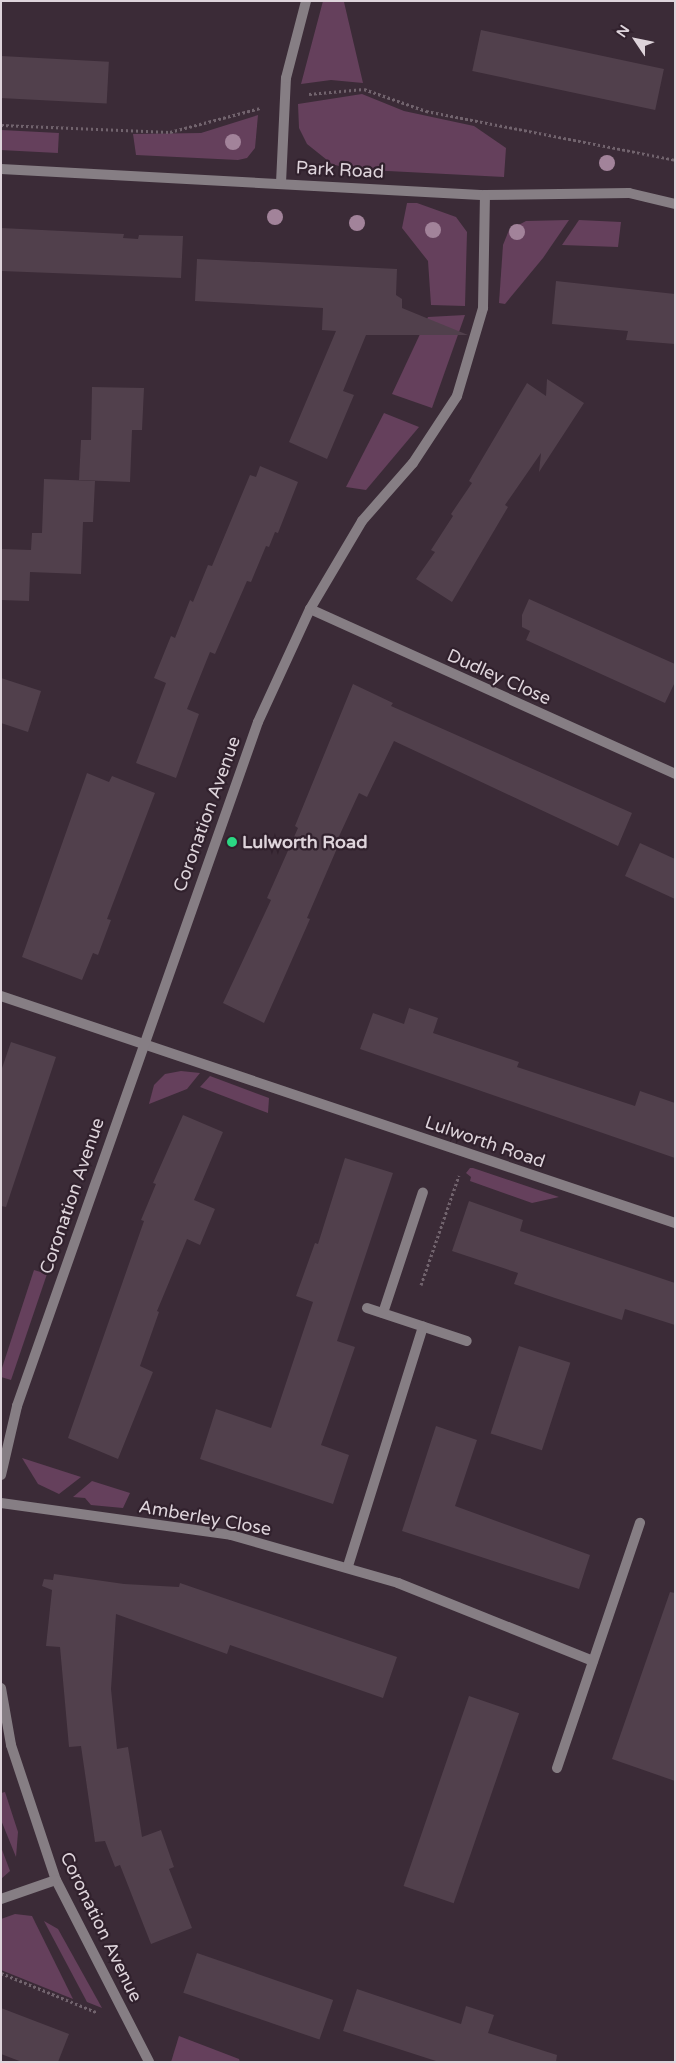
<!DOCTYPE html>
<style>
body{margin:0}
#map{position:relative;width:676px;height:2063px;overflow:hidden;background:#3b2b37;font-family:"Varela Round",sans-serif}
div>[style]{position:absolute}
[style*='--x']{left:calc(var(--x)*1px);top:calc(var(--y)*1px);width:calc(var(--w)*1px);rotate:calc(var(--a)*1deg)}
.green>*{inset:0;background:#65405c;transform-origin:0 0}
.building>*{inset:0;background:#51404c;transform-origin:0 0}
.path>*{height:3px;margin-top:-1.5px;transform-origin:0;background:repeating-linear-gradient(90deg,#71636d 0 2.5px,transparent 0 5px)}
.lane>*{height:10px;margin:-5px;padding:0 5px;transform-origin:5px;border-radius:5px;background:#867e84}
.street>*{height:10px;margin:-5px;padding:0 5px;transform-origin:5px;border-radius:5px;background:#867e84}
.trees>*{width:16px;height:16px;margin:-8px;border-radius:50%;background:#a2839a}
.dots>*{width:14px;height:14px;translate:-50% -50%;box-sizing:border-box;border:2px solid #31212d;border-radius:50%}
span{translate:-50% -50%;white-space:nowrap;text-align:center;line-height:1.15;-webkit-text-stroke:4.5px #31212d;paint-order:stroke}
.street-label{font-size:18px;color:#ded4db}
.poi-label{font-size:18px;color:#ded4db;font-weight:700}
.left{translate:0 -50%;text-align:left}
.frame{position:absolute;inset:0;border:2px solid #ded4db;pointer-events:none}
.north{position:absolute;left:611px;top:15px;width:50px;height:50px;-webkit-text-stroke:4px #31212d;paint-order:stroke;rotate:304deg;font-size:14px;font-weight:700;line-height:20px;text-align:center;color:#ded4db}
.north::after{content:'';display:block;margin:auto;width:18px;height:22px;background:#ded4db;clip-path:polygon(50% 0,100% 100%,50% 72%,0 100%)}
</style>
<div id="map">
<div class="green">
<div style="clip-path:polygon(323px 1px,344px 2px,363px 83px,331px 80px,301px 84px)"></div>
<div style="clip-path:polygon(362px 94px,404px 111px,474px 126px,506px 148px,504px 177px,349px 169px,332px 164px,307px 144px,299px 128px,298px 104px)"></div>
<div style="clip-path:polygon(258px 115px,255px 148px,247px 158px,238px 160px,136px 155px,133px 134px,201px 133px)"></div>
<div style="left:1px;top:130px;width:58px;height:20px;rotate:3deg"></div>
<div style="clip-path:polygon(407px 203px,417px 203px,456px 217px,467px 232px,465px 306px,431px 305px,428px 261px,402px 228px)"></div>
<div style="clip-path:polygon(569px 220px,543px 258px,505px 304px,499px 303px,503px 245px,509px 230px,526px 221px)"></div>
<div style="clip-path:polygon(579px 220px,621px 222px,618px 247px,562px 245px)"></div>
<div style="clip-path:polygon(465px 315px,432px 408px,392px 394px,428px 317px)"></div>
<div style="clip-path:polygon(384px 413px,419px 427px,366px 490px,346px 487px)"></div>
<div style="clip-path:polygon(181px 1071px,200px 1073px,187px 1089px,149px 1104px,154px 1085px,165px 1074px)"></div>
<div style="clip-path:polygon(210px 1076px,269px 1098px,268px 1113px,200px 1087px)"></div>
<div style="clip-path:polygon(470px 1168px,473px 1168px,559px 1197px,532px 1203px,470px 1181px,471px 1177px,466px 1173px)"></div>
<div style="clip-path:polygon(34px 1270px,47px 1274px,11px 1380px,1px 1377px,1px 1371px)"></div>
<div style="clip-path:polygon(22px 1458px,81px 1477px,59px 1494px,38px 1484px)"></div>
<div style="clip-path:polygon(92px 1481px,130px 1493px,123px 1508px,91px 1505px,85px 1498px,73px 1497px)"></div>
<div style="clip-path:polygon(5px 1792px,18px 1832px,16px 1857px,1px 1820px,1px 1793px)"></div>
<div style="clip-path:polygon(1px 1847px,10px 1871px,1px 1879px)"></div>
<div style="clip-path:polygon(15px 1914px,32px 1916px,73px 1999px,1px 1970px,1px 1919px)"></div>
<div style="clip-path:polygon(44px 1921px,58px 1929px,102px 2008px,87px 2002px)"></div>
<div style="clip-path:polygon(179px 2036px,239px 2059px,240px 2062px,171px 2062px)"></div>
</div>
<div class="building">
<div style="left:481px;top:30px;width:187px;height:42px;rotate:12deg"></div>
<div style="left:1px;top:56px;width:108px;height:42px;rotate:3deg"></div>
<div style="clip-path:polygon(1px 228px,124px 234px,123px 238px,138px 239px,139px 235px,183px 236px,181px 278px,1px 271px)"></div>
<div style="clip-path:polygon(197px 259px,397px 269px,396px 295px,402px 299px,402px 308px,468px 335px,366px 335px,343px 391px,354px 395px,327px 459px,289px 442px,336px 331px,322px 330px,323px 308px,195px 301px)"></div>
<div style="clip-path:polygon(556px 281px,675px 294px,675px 344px,626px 340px,628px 331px,552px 324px)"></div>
<div style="clip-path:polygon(547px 379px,584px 403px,539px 472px,541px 453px,505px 505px,508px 507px,452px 602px,416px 579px,435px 552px,431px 550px,453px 516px,451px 514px,472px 483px,469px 481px,527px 383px,546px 396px)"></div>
<div style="clip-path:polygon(92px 387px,144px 388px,142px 430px,132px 430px,130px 482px,79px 480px,81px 440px,91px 440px)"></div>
<div style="clip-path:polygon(260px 466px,298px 482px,278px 533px,275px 532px,269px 547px,266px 546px,251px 582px,247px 581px,215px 654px,210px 652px,187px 709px,199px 714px,176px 778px,136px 763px,166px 683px,154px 678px,171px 636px,175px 638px,190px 600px,193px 602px,208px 565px,212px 566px,250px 475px,256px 477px)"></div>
<div style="clip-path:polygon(44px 479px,95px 481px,93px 522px,83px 522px,81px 574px,30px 572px,29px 601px,1px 600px,1px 549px,31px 550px,32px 533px,42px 533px)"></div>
<div style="clip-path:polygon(529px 599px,675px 664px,675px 682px,665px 703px,526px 640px,530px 631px,522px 627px,522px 615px)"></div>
<div style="clip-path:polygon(1px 678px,41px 691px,28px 732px,1px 723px)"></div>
<div style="clip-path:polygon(353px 684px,393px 703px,391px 706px,632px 813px,618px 846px,394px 741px,367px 797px,359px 793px,335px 845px,338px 846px,307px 918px,310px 919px,264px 1023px,223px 1003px,271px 900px,267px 898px,298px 828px,295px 826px)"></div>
<div style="clip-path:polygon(87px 773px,109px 782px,112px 776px,155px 793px,107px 919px,111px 920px,98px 955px,93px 953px,82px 980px,22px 957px)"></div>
<div style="clip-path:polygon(640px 843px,675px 859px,675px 899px,625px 876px)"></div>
<div style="clip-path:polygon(409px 1008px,438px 1018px,433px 1033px,519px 1062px,517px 1067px,635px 1106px,640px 1091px,675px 1103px,675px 1158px,360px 1049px,373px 1013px,404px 1024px)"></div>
<div style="clip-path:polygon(11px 1042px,56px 1057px,6px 1207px,1px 1206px,1px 1071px)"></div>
<div style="clip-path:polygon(183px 1115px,223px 1132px,194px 1200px,215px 1209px,200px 1245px,187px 1239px,157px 1311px,159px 1312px,140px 1366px,153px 1372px,118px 1459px,68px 1438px,144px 1221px,141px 1220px,156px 1184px,153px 1183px)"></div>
<div style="clip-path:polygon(345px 1158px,393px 1173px,337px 1341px,355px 1347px,321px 1445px,349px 1455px,333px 1504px,200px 1459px,216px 1409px,271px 1428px,313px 1302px,296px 1296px,315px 1243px,318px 1244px)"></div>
<div style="clip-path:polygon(469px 1201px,523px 1220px,520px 1231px,675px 1283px,675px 1325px,625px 1309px,622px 1320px,555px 1298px,514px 1284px,518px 1273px,452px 1251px)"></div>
<div style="left:519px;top:1346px;width:54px;height:92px;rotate:18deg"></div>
<div style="clip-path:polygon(436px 1426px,477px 1440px,455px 1506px,590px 1555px,579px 1589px,402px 1531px)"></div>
<div style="clip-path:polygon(54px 1574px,124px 1584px,179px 1587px,180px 1583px,397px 1657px,383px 1698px,230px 1645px,227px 1654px,116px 1614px,111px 1689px,117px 1749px,128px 1747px,142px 1837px,161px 1830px,174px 1867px,169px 1869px,192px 1928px,151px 1944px,120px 1865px,115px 1867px,105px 1841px,95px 1842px,81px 1746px,69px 1747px,60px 1647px,46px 1646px,52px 1590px,42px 1586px,44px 1579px,53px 1580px)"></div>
<div style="clip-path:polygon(670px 1592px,675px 1593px,675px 1781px,612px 1759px)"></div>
<div style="left:469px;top:1696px;width:53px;height:201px;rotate:19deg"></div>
<div style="left:197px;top:1953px;width:144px;height:42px;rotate:19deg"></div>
<div style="clip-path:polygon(357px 1989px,461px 2024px,466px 2006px,494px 2015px,488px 2033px,557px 2055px,556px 2062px,439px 2062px,343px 2031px)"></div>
<div style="clip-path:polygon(1px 2008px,69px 2034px,58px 2062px,22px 2062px,1px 2054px)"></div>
</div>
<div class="path">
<div style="--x:309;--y:94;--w:55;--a:-5.2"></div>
<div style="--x:364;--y:89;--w:66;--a:19.5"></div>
<div style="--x:426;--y:111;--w:254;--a:11.1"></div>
<div style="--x:1;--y:125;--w:169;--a:2.4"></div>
<div style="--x:170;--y:132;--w:93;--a:-14.9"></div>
<div style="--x:421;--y:1285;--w:116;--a:-70.9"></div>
<div style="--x:1;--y:1973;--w:103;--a:22.3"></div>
</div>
<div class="lane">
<div style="--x:383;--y:1313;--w:127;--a:-71.7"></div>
<div style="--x:398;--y:1583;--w:210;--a:21.8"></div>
<div style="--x:557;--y:1768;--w:259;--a:-71.3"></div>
</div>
<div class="street">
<div style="--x:1;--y:169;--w:485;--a:3.1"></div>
<div style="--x:485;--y:195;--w:144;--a:-0.8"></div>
<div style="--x:629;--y:193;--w:47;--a:13.4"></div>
<div style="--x:281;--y:183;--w:105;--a:-87.3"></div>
<div style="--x:286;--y:78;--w:80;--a:-75.4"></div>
<div style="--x:310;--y:609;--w:401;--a:24.3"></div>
<div style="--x:1;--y:996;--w:711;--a:18.61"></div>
<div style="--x:367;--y:1308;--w:105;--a:18.3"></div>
<div style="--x:1;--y:1475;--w:71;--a:-76.9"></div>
<div style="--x:17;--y:1406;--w:725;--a:-70.59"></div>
<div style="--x:258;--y:722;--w:124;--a:-65.3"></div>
<div style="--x:310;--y:609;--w:102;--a:-59.4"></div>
<div style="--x:362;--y:521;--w:77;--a:-48.7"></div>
<div style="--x:413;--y:463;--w:80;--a:-56.7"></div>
<div style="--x:457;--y:396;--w:92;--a:-73.5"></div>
<div style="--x:483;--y:308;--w:113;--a:-89"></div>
<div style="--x:1;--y:1503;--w:232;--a:7.9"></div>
<div style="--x:231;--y:1535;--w:174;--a:16"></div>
<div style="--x:348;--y:1566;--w:251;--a:-72.6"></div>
<div style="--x:1;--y:1688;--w:58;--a:80"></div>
<div style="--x:11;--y:1745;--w:142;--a:71.6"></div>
<div style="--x:56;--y:1880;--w:204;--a:62.9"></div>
<div style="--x:1;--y:1899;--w:58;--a:-19.1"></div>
</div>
<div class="trees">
<div style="left:233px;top:142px"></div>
<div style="left:607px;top:163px"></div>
<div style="left:275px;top:217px"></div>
<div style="left:357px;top:223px"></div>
<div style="left:433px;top:230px"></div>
<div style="left:517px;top:232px"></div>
</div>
<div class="dots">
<div style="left:232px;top:842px;background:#2bd884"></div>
</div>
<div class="street-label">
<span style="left:340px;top:170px;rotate:3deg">Park Road</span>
<span style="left:499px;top:677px;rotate:24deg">Dudley Close</span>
<span style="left:207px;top:814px;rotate:-70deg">Coronation Avenue</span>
<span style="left:485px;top:1142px;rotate:19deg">Lulworth Road</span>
<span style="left:72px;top:1196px;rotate:-71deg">Coronation Avenue</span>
<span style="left:205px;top:1518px;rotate:10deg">Amberley Close</span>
<span style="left:101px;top:1927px;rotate:64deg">Coronation Avenue</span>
</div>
<div class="poi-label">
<span class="left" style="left:242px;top:842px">Lulworth Road</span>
</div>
<div class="frame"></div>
<div class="north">N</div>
</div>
